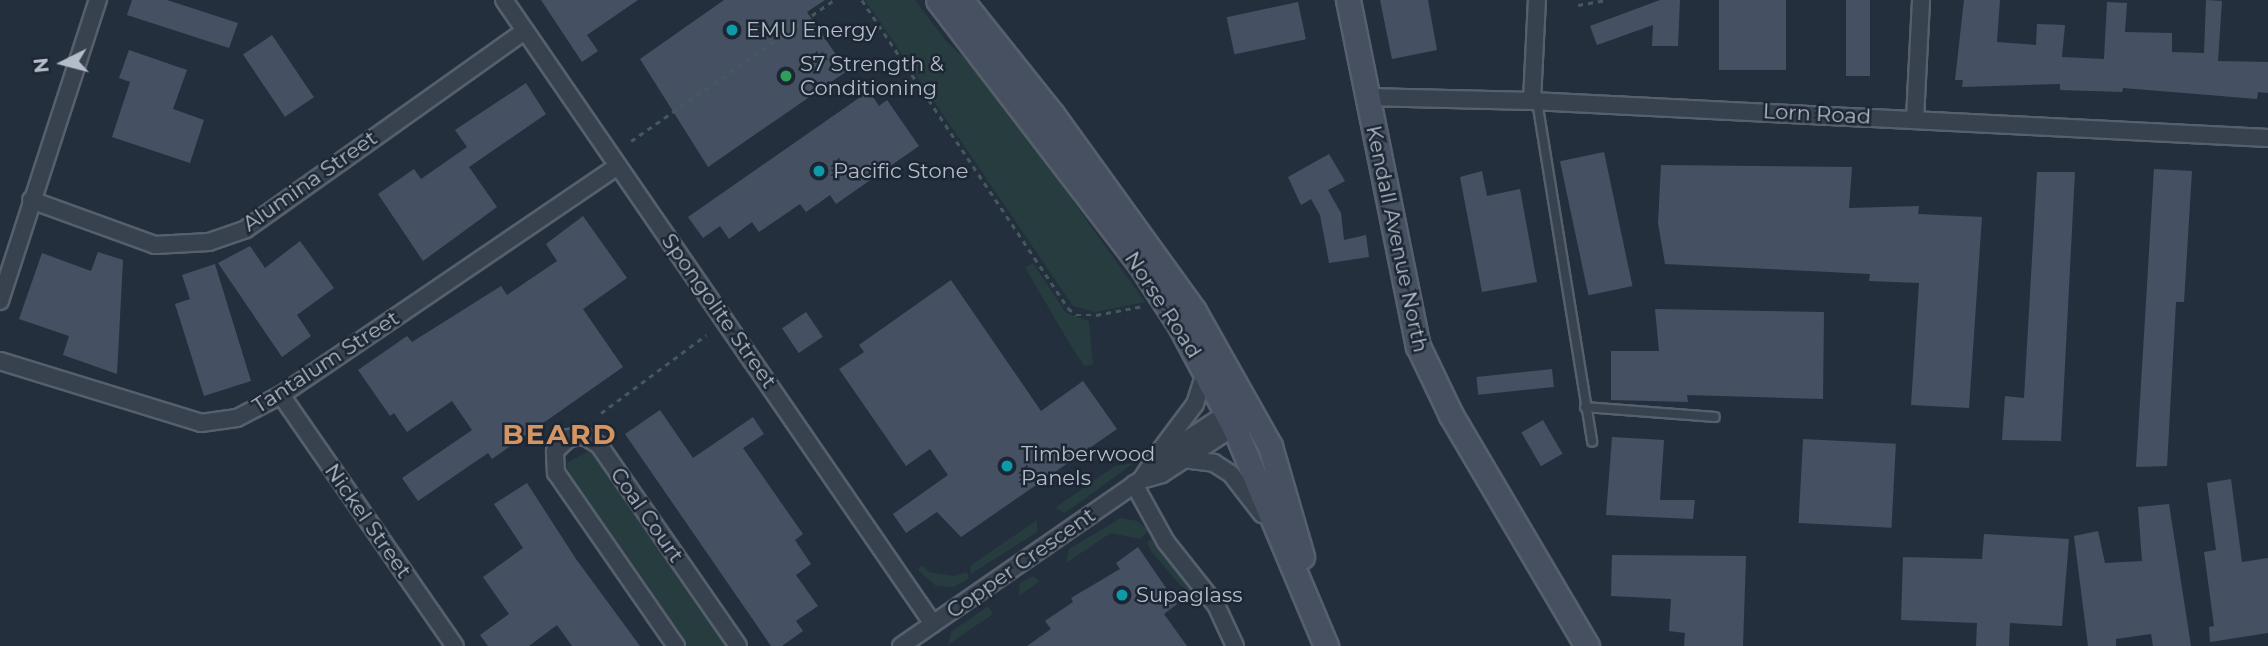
<!DOCTYPE html>
<style>
body{margin:0}
#map{position:relative;width:2268px;height:646px;overflow:hidden;background:#242f3e;font-family:Montserrat,sans-serif}
div>[style]{position:absolute}
[style*='--x']{left:calc(var(--x)*1px);top:calc(var(--y)*1px);width:calc(var(--w)*1px);rotate:calc(var(--a)*1deg)}
.green>*{inset:0;background:#263c3f}
.building>*{inset:0;background:#455162;transform-origin:0 0}
.path>*{height:2.5px;margin-top:-1.25px;transform-origin:0;background:repeating-linear-gradient(90deg,#44595c 0 5px,transparent 0 10px)}
.roads{filter:drop-shadow(2px 0 #565f6c) drop-shadow(-2px 0 #565f6c) drop-shadow(0 2px #565f6c) drop-shadow(0 -2px #565f6c)}
.lane>*{height:8px;margin:-4px;padding:0 4px;transform-origin:4px;border-radius:4px;background:#38414e}
.street>*{height:16px;margin:-8px;padding:0 8px;transform-origin:8px;border-radius:8px;background:#38414e}
.secondary>*{height:23px;margin:-11.5px;padding:0 11.5px;transform-origin:11.5px;border-radius:11.5px;background:#465061}
.dots>*{width:19px;height:19px;translate:-50% -50%;box-sizing:border-box;border:4px solid #1d2633;border-radius:50%}
span{translate:-50% -50%;white-space:nowrap;text-align:center;line-height:1.15;-webkit-text-stroke:5px #1d2633;paint-order:stroke}
.poi-label{font-size:21px;color:#b4bcc9}
.left{translate:0 -50%;text-align:left}
.street-label{font-size:21px;color:#b4bcc9}
.district-label{font-size:28px;color:#d59563;font-weight:700;letter-spacing:2px}
.north{position:absolute;left:28px;top:28px;width:70px;height:70px;-webkit-text-stroke:5px #1d2633;paint-order:stroke;rotate:264deg;font-size:19px;font-weight:700;line-height:28px;text-align:center;color:#b4bcc9}
.north::after{content:'';display:block;margin:auto;width:24px;height:32px;background:#b4bcc9;clip-path:polygon(50% 0,100% 100%,50% 72%,0 100%)}
</style>
<div id="map">
<div class="green">
<div style="clip-path:polygon(865px 0,915px 0,946px 41px,984px 76px,1145px 302px,1095px 312px,1073px 306px)"></div>
<div style="clip-path:polygon(1033px 263px,1066px 313px,1089px 321px,1093px 365px,1084px 366px,1068px 341px,1025px 267px)"></div>
<div style="clip-path:polygon(589px 451px,597px 456px,729px 646px,684px 646px,566px 476px,567px 463px)"></div>
<div style="clip-path:polygon(1134px 463px,1065px 513px,1055px 508px,1115px 466px)"></div>
<div style="clip-path:polygon(1121px 518px,1137px 521px,1149px 530px,1140px 539px,1111px 533px,1066px 563px,1069px 549px)"></div>
<div style="clip-path:polygon(1037px 520px,1037px 532px,971px 574px,970px 566px)"></div>
<div style="clip-path:polygon(1153px 537px,1167px 558px,1199px 599px,1180px 585px,1151px 551px,1147px 542px)"></div>
<div style="clip-path:polygon(922px 565px,929px 572px,954px 576px,967px 572px,969px 579px,953px 587px,936px 586px,918px 570px)"></div>
<div style="clip-path:polygon(1033px 576px,1040px 581px,1019px 596px,1020px 583px)"></div>
<div style="clip-path:polygon(988px 606px,993px 614px,948px 645px,951px 632px)"></div>
</div>
<div class="building">
<div style="clip-path:polygon(132px 0,167px 0,238px 23px,229px 48px,127px 15px)"></div>
<div style="clip-path:polygon(541px 0,638px 0,587px 35px,598px 51px,582px 62px)"></div>
<div style="clip-path:polygon(724px 0,825px 0,807px 12px,847px 71px,708px 167px,640px 59px)"></div>
<div style="clip-path:polygon(1380px 0,1428px 0,1437px 50px,1392px 59px)"></div>
<div style="clip-path:polygon(1660px 0,1680px 0,1678px 46px,1652px 46px,1653px 25px,1597px 45px,1590px 26px)"></div>
<div style="left:1719px;top:0;width:67px;height:70px"></div>
<div style="left:1846px;top:0;width:24px;height:76px"></div>
<div style="clip-path:polygon(1964px 0,2000px 0,1997px 42px,2036px 45px,2037px 24px,2065px 25px,2062px 57px,2104px 59px,2107px 2px,2127px 3px,2125px 32px,2172px 33px,2172px 52px,2204px 53px,2206px 0,2222px 1px,2218px 61px,2268px 62px,2268px 93px,2258px 92px,2257px 99px,2123px 88px,2122px 92px,2060px 90px,2060px 84px,1962px 87px,1963px 80px,1955px 80px)"></div>
<div style="left:1298px;top:2px;width:38px;height:73px;rotate:78deg"></div>
<div style="left:272px;top:35px;width:75px;height:35px;rotate:56deg"></div>
<div style="clip-path:polygon(129px 50px,187px 70px,173px 109px,204px 120px,190px 163px,112px 137px,130px 82px,119px 78px)"></div>
<div style="clip-path:polygon(526px 83px,546px 114px,469px 167px,497px 207px,423px 261px,378px 194px,414px 169px,421px 179px,467px 147px,455px 130px)"></div>
<div style="clip-path:polygon(869px 91px,879px 106px,887px 100px,919px 146px,836px 204px,830px 195px,806px 212px,800px 204px,759px 232px,752px 222px,729px 239px,720px 226px,703px 238px,688px 217px)"></div>
<div style="left:1604px;top:152px;width:137px;height:45px;rotate:78deg"></div>
<div style="clip-path:polygon(1329px 154px,1345px 181px,1328px 190px,1341px 213px,1344px 240px,1366px 235px,1369px 257px,1329px 263px,1320px 215px,1311px 199px,1301px 205px,1288px 177px)"></div>
<div style="clip-path:polygon(1661px 165px,1852px 167px,1849px 208px,1919px 206px,1918px 214px,1982px 217px,1969px 408px,1911px 405px,1919px 283px,1869px 281px,1870px 274px,1665px 264px,1658px 223px)"></div>
<div style="clip-path:polygon(2154px 169px,2192px 171px,2184px 302px,2176px 302px,2167px 466px,2136px 467px)"></div>
<div style="clip-path:polygon(1482px 171px,1487px 196px,1520px 189px,1537px 282px,1482px 292px,1460px 177px)"></div>
<div style="clip-path:polygon(2037px 172px,2075px 172px,2061px 441px,2002px 440px,2005px 396px,2024px 398px)"></div>
<div style="clip-path:polygon(583px 216px,627px 278px,583px 309px,623px 367px,492px 459px,488px 453px,418px 501px,402px 478px,472px 430px,452px 401px,407px 432px,394px 413px,390px 416px,358px 370px,407px 336px,412px 342px,501px 286px,507px 295px,557px 261px,546px 244px)"></div>
<div style="clip-path:polygon(300px 241px,334px 288px,297px 315px,311px 336px,282px 357px,218px 263px,250px 246px,265px 268px)"></div>
<div style="clip-path:polygon(98px 252px,123px 260px,117px 374px,63px 355px,69px 336px,19px 319px,42px 253px,91px 271px)"></div>
<div style="clip-path:polygon(215px 264px,251px 381px,204px 396px,175px 304px,190px 299px,182px 275px)"></div>
<div style="clip-path:polygon(951px 280px,1041px 411px,1083px 381px,1117px 429px,961px 537px,937px 512px,906px 533px,893px 514px,948px 475px,930px 449px,906px 466px,839px 369px,864px 352px,859px 345px)"></div>
<div style="clip-path:polygon(1655px 309px,1824px 312px,1823px 399px,1687px 395px,1688px 402px,1611px 400px,1611px 351px,1659px 351px)"></div>
<div style="left:806px;top:312px;width:30px;height:29px;rotate:56deg"></div>
<div style="left:1552px;top:369px;width:18px;height:76px;rotate:84deg"></div>
<div style="clip-path:polygon(660px 410px,693px 458px,753px 417px,764px 434px,743px 448px,803px 534px,795px 540px,811px 564px,796px 575px,818px 606px,796px 621px,803px 631px,782px 646px,771px 646px,625px 434px)"></div>
<div style="left:1543px;top:420px;width:39px;height:25px;rotate:60deg"></div>
<div style="clip-path:polygon(1612px 437px,1664px 440px,1660px 500px,1695px 500px,1693px 519px,1606px 515px)"></div>
<div style="left:1803px;top:439px;width:93px;height:84px;rotate:3deg"></div>
<div style="clip-path:polygon(2231px 479px,2242px 562px,2268px 558px,2268px 633px,2210px 642px,2209px 627px,2214px 626px,2204px 552px,2216px 550px,2207px 483px)"></div>
<div style="clip-path:polygon(527px 483px,576px 559px,640px 646px,572px 646px,557px 625px,529px 646px,488px 646px,480px 635px,509px 614px,483px 577px,523px 548px,494px 504px)"></div>
<div style="clip-path:polygon(2169px 504px,2191px 646px,2153px 646px,2151px 634px,2116px 639px,2116px 646px,2088px 646px,2074px 536px,2098px 531px,2105px 563px,2142px 561px,2138px 507px)"></div>
<div style="clip-path:polygon(1984px 534px,2069px 539px,2062px 626px,2010px 623px,2009px 646px,1976px 646px,1977px 623px,1901px 620px,1903px 557px,1982px 559px)"></div>
<div style="clip-path:polygon(1138px 547px,1177px 604px,1164px 614px,1187px 646px,1027px 646px,1051px 629px,1045px 621px,1073px 602px,1071px 598px,1120px 569px,1116px 563px)"></div>
<div style="clip-path:polygon(1612px 555px,1746px 556px,1743px 646px,1684px 646px,1685px 633px,1669px 631px,1671px 599px,1611px 596px)"></div>
</div>
<div class="path">
<div style="--x:862;--y:0;--w:371;--a:56.2"></div>
<div style="--x:1068;--y:308;--w:11;--a:41"></div>
<div style="--x:1076;--y:315;--w:20;--a:0"></div>
<div style="--x:1096;--y:315;--w:48;--a:-10.8"></div>
<div style="--x:1578;--y:5;--w:27;--a:-10"></div>
<div style="--x:631;--y:141;--w:247;--a:-34.8"></div>
<div style="--x:601;--y:413;--w:131;--a:-36.6"></div>
</div>
<div class="roads">
<div class="lane">
<div style="--x:1537;--y:101;--w:345;--a:80.8"></div>
<div style="--x:1585;--y:407;--w:130;--a:4.4"></div>
</div>
<div class="street">
<div style="--x:504;--y:0;--w:757;--a:55.49"></div>
<div style="--x:1366;--y:97;--w:166;--a:1.4"></div>
<div style="--x:1532;--y:101;--w:737;--a:2.88"></div>
<div style="--x:1532;--y:101;--w:101;--a:-87.2"></div>
<div style="--x:1915;--y:119;--w:119;--a:-87.1"></div>
<div style="--x:31;--y:200;--w:132;--a:19.9"></div>
<div style="--x:155;--y:245;--w:54;--a:-3.2"></div>
<div style="--x:209;--y:242;--w:39;--a:-19"></div>
<div style="--x:246;--y:229;--w:342;--a:-35.4"></div>
<div style="--x:0;--y:301;--w:317;--a:-72"></div>
<div style="--x:0;--y:361;--w:210;--a:17.1"></div>
<div style="--x:201;--y:423;--w:36;--a:-8"></div>
<div style="--x:237;--y:418;--w:50;--a:-27.6"></div>
<div style="--x:281;--y:395;--w:407;--a:-34.2"></div>
<div style="--x:281;--y:395;--w:305;--a:55.3"></div>
<div style="--x:1156;--y:456;--w:65;--a:-53.1"></div>
<div style="--x:1195;--y:404;--w:35;--a:-72"></div>
<div style="--x:1183;--y:459;--w:31;--a:7"></div>
<div style="--x:1214;--y:463;--w:20;--a:33"></div>
<div style="--x:1231;--y:474;--w:51;--a:52.2"></div>
<div style="--x:1141;--y:480;--w:22;--a:-56"></div>
<div style="--x:1153;--y:462;--w:89;--a:-33.5"></div>
<div style="--x:1134;--y:484;--w:66;--a:61.1"></div>
<div style="--x:1166;--y:542;--w:80;--a:51.6"></div>
<div style="--x:1216;--y:605;--w:45;--a:65.1"></div>
<div style="--x:676;--y:646;--w:211;--a:-124.7"></div>
<div style="--x:556;--y:473;--w:22;--a:-93"></div>
<div style="--x:555;--y:451;--w:19;--a:-43"></div>
<div style="--x:569;--y:438;--w:15;--a:-8"></div>
<div style="--x:584;--y:436;--w:17;--a:31"></div>
<div style="--x:599;--y:445;--w:244;--a:55.3"></div>
<div style="--x:901;--y:646;--w:292;--a:-34.7"></div>
<div style="--x:1141;--y:480;--w:22;--a:-16"></div>
<div style="--x:1162;--y:474;--w:86;--a:-33.1"></div>
</div>
<div class="secondary">
<div style="--x:938;--y:0;--w:332;--a:52.6"></div>
<div style="--x:1140;--y:264;--w:72;--a:57"></div>
<div style="--x:1179;--y:324;--w:117;--a:61.9"></div>
<div style="--x:1234;--y:427;--w:238;--a:67.2"></div>
<div style="--x:961;--y:0;--w:146;--a:51.4"></div>
<div style="--x:1052;--y:114;--w:243;--a:54.2"></div>
<div style="--x:1194;--y:311;--w:155;--a:60.6"></div>
<div style="--x:1270;--y:446;--w:115;--a:73.8"></div>
<div style="--x:1348;--y:0;--w:353;--a:78.6"></div>
<div style="--x:1418;--y:346;--w:76;--a:64.4"></div>
<div style="--x:1451;--y:415;--w:268;--a:59.5"></div>
</div>
</div>
<div class="dots">
<div style="left:732px;top:30px;background:#0f9aa8"></div>
<div style="left:786px;top:76px;background:#2e9e5b"></div>
<div style="left:819px;top:171px;background:#0f9aa8"></div>
<div style="left:1007px;top:466px;background:#0f9aa8"></div>
<div style="left:1122px;top:595px;background:#0f9aa8"></div>
</div>
<div class="poi-label">
<span class="left" style="left:746px;top:30px">EMU Energy</span>
<span class="left" style="left:800px;top:76px">S7 Strength &amp;<br>Conditioning</span>
<span class="left" style="left:833px;top:171px">Pacific Stone</span>
<span class="left" style="left:1021px;top:466px">Timberwood<br>Panels</span>
<span class="left" style="left:1136px;top:595px">Supaglass</span>
</div>
<div class="street-label">
<span style="left:1817px;top:114px;rotate:3deg">Lorn Road</span>
<span style="left:310px;top:181px;rotate:-35deg">Alumina Street</span>
<span style="left:1397px;top:239px;rotate:78deg">Kendall Avenue North</span>
<span style="left:1163px;top:305px;rotate:57deg">Norse Road</span>
<span style="left:719px;top:311px;rotate:55deg">Spongolite Street</span>
<span style="left:326px;top:362px;rotate:-33deg">Tantalum Street</span>
<span style="left:647px;top:515px;rotate:55deg">Coal Court</span>
<span style="left:368px;top:521px;rotate:55deg">Nickel Street</span>
<span style="left:1021px;top:563px;rotate:-35deg">Copper Crescent</span>
</div>
<div class="district-label">
<span style="left:560px;top:434px">BEARD</span>
</div>
<div class="north">N</div>
</div>
